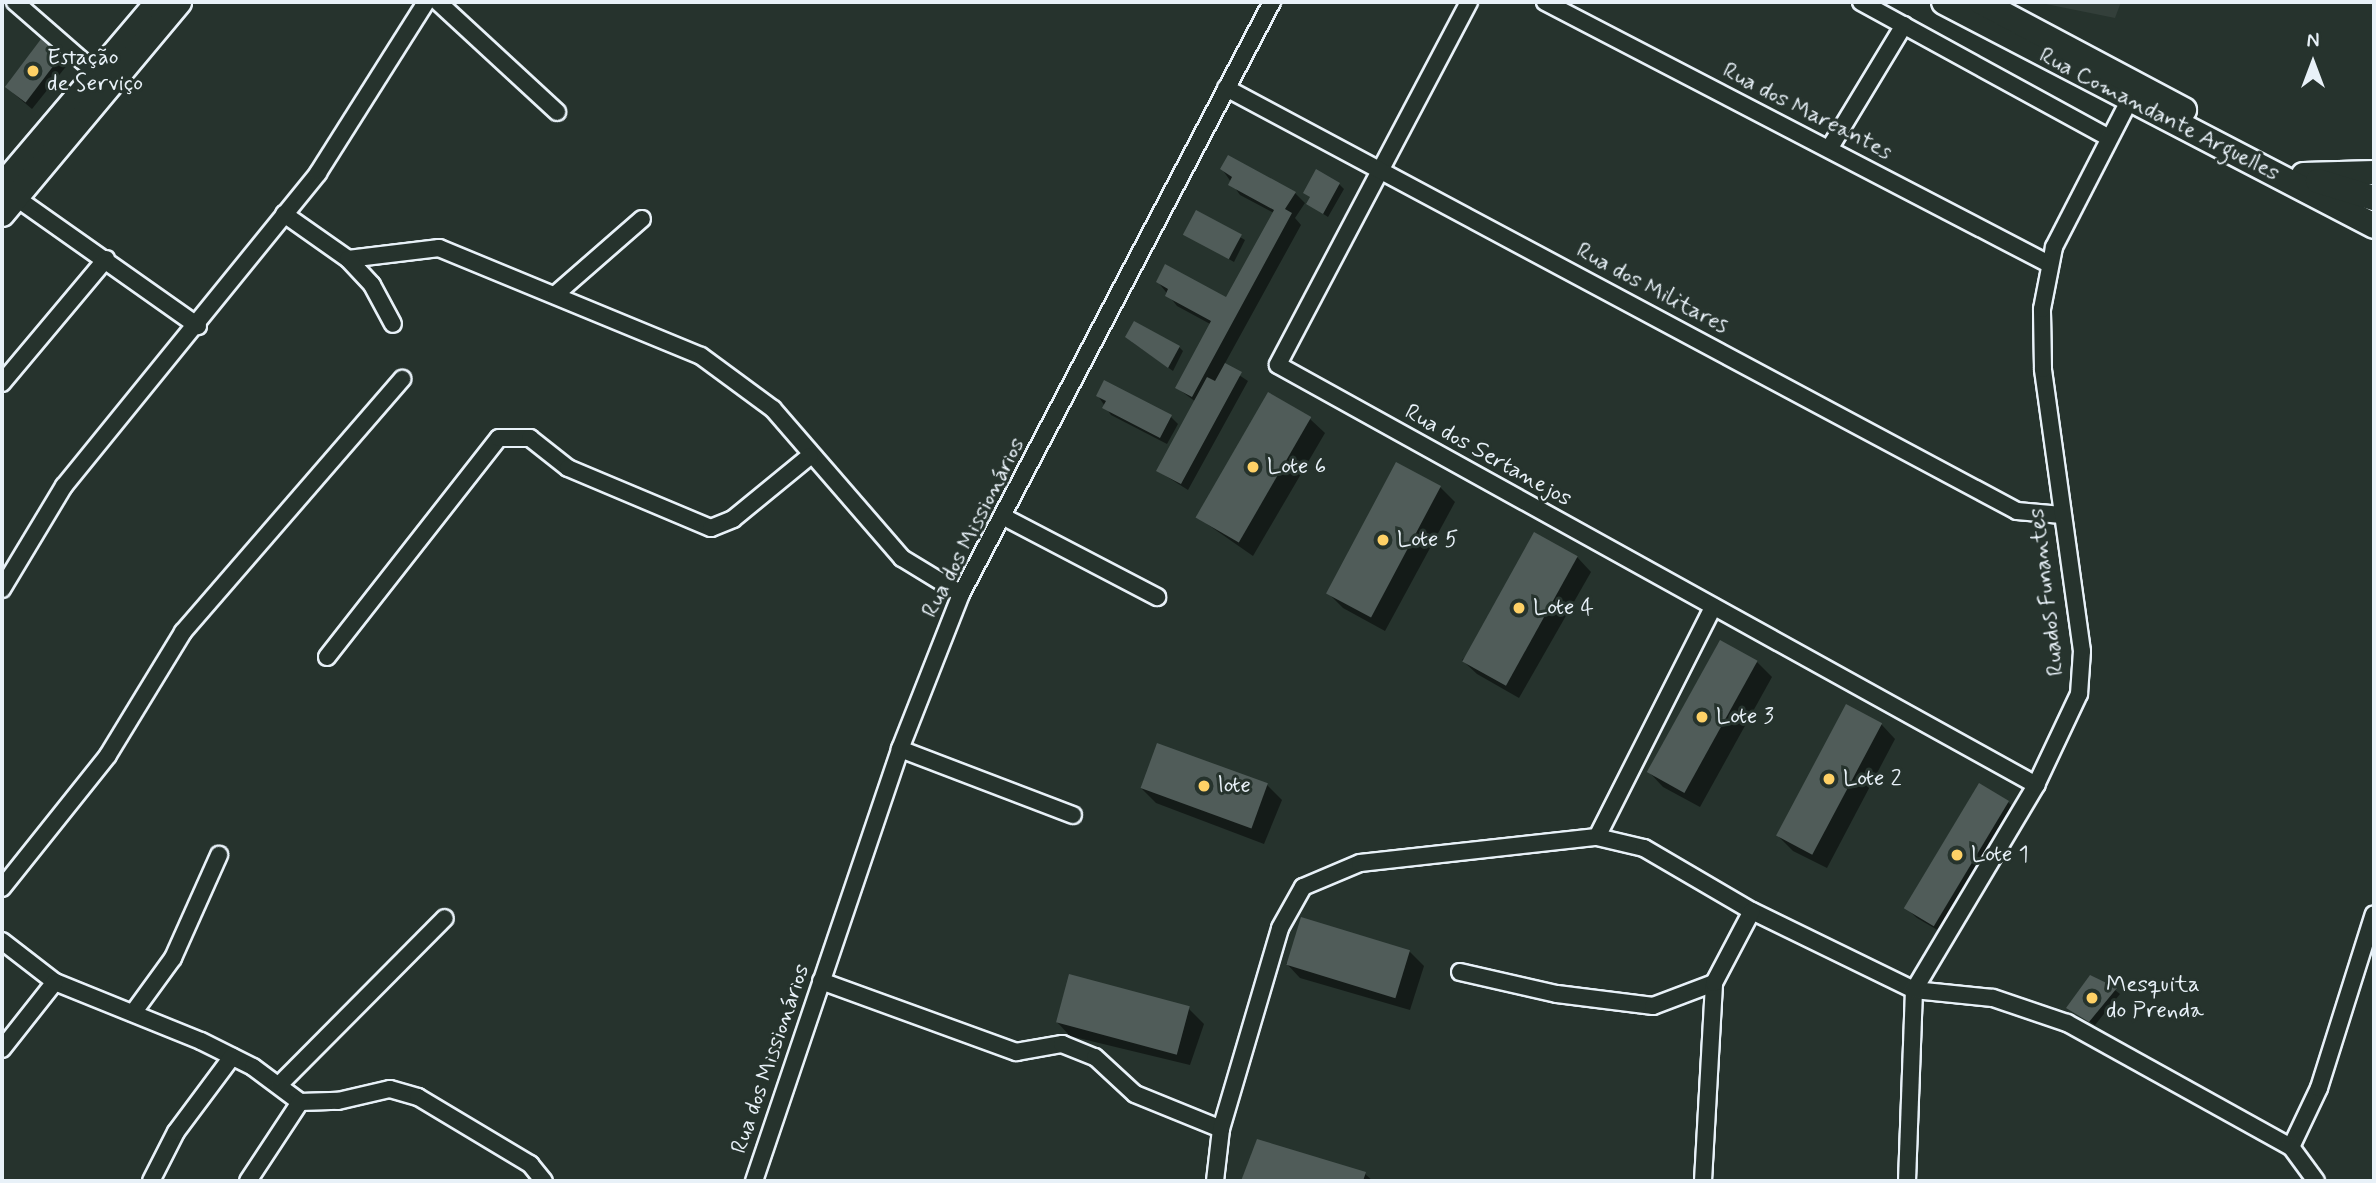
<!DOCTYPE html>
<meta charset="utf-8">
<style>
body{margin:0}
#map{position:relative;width:2376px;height:1183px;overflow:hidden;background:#26332d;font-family:Mynerve,sans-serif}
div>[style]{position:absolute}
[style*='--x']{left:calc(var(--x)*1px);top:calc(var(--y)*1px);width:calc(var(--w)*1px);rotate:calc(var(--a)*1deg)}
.built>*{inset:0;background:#333f3a}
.shadow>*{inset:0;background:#0007}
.building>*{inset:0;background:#505c59;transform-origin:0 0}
.roads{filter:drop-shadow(2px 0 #e8f1f8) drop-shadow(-2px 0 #e8f1f8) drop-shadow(0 2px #e8f1f8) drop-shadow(0 -2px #e8f1f8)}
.street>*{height:16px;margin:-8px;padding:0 8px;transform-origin:8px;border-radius:8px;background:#26332d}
.secondary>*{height:23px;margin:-11.5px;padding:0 11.5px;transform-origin:11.5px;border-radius:11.5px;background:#26332d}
.primary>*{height:24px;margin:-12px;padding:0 12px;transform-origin:12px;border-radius:12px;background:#26332d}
.dots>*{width:19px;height:19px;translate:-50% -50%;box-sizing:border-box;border:4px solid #26332d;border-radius:50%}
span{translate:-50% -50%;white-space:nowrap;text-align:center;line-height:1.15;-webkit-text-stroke:6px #26332d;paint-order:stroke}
.poi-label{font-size:23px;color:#e8f1f8}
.left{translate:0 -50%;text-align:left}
.street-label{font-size:23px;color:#e8f1f8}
.frame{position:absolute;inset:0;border:4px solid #e8f1f8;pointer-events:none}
.north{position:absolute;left:2278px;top:28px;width:70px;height:70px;-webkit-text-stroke:5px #26332d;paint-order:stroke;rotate:0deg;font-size:19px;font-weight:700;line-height:28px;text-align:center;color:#e8f1f8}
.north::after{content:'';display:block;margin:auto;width:24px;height:32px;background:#e8f1f8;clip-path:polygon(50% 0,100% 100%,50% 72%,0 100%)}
</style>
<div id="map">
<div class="built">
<div style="clip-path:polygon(2036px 2px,2121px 2px,2115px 18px)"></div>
</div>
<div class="shadow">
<div style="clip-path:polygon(42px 41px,68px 64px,32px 109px,13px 93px)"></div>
<div style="clip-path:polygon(1222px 169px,1295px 193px,1305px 203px,1295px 218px,1301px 225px,1224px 365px,1248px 381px,1188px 490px,1158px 471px,1196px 402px,1177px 388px,1212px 325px,1177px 306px,1158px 282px,1226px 300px,1274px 213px,1240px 195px)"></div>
<div style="clip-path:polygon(1339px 184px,1344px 189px,1328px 217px,1308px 204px,1312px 197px,1305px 193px)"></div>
<div style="clip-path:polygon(1197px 212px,1245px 240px,1234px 262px,1191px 237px)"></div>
<div style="clip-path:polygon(1132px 342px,1179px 347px,1183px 351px,1173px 371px)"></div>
<div style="clip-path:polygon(1098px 396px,1171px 417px,1178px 424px,1167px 444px,1111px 415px)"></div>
<div style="clip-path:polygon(1310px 419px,1325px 433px,1253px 556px,1197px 517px)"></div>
<div style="clip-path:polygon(1440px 487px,1455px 502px,1385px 631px,1343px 608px,1328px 593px)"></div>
<div style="clip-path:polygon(1577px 557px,1591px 572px,1519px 698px,1477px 674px,1462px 660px)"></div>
<div style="clip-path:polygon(1757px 662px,1772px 677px,1700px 807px,1663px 787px,1649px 772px)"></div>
<div style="clip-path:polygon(1881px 724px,1895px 739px,1827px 868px,1793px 851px,1778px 836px)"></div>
<div style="clip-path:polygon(1267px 785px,1282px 800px,1264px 844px,1156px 803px,1141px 788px)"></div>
<div style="clip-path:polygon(2008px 802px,2018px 812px,1946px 935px,1917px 918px,1907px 909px)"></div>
<div style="clip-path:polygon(1409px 951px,1424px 966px,1410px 1010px,1300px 978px,1286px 963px)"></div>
<div style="clip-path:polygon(2115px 990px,2120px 994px,2095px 1025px,2068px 1008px)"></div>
<div style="clip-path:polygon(1189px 1009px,1204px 1024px,1190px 1065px,1070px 1036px,1056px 1021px)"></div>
<div style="clip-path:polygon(1258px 1141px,1365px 1174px,1373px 1181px,1243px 1181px)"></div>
</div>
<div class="building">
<div style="left:41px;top:39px;width:26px;height:60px;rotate:37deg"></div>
<div style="clip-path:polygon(1228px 155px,1296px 192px,1285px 209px,1292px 213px,1192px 397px,1175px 388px,1211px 321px,1165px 296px,1168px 289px,1156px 282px,1165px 264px,1226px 297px,1274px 210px,1228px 185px,1232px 177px,1220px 169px)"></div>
<div style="clip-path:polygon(1316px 169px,1340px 183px,1323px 214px,1306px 204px,1310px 197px,1303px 193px)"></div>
<div style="left:1196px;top:210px;width:52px;height:28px;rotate:28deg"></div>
<div style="clip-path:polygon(1134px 321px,1180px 346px,1168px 368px,1125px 337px)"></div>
<div style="clip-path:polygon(1225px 363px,1242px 372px,1181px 484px,1156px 471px,1207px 377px,1215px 381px)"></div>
<div style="clip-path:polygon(1104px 380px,1172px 415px,1160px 438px,1102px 408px,1106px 401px,1096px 396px)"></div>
<div style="left:1268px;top:392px;width:50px;height:145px;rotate:30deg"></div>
<div style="left:1396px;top:462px;width:51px;height:149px;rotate:28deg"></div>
<div style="left:1534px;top:532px;width:50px;height:148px;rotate:29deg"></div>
<div style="left:1720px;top:640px;width:43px;height:151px;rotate:29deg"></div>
<div style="left:1846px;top:704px;width:41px;height:149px;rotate:28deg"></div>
<div style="left:1157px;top:743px;width:118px;height:48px;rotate:20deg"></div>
<div style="left:1979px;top:783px;width:35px;height:146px;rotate:31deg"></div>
<div style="left:1301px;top:917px;width:114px;height:50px;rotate:17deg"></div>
<div style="left:1069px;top:974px;width:125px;height:50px;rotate:15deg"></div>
<div style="clip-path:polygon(2090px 975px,2117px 988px,2089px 1022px,2066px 1008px)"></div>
<div style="clip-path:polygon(1257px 1139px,1366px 1172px,1363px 1181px,1241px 1181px)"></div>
</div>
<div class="roads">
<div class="street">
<div style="--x:15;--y:2;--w:105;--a:41.1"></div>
<div style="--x:438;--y:2;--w:162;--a:42.7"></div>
<div style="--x:1469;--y:2;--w:410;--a:117.8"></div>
<div style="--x:1278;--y:365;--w:867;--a:28.99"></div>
<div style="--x:1545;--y:2;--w:568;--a:27.47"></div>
<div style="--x:1861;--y:2;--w:279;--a:28.7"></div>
<div style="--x:1226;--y:88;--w:897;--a:28.14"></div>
<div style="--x:2017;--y:511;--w:45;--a:5.1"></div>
<div style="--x:1829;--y:149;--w:145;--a:-58.8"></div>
<div style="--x:15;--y:197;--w:224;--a:35.2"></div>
<div style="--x:284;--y:214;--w:78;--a:35.1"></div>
<div style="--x:348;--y:259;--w:92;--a:-6.9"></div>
<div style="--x:439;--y:248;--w:283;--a:22.4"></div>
<div style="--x:701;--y:356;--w:89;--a:36.4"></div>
<div style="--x:773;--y:409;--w:197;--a:49.1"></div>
<div style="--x:902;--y:558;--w:69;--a:31.4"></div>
<div style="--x:348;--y:259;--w:35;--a:47"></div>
<div style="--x:372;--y:285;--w:44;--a:61.7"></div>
<div style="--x:556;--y:294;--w:114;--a:-41.1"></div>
<div style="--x:2;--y:383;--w:162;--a:-50"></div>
<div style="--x:1004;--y:517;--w:173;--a:27.6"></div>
<div style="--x:2;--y:589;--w:120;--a:-59"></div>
<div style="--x:64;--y:486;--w:403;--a:-50.9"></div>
<div style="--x:318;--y:173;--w:202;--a:-57.7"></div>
<div style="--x:327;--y:657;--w:278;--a:-51.9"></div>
<div style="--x:499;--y:438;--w:31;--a:0"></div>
<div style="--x:530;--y:438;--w:48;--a:38.3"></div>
<div style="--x:568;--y:468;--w:155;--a:22.8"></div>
<div style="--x:711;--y:528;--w:24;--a:-22"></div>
<div style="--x:733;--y:519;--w:99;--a:-39.3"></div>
<div style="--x:900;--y:749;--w:185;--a:20.9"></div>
<div style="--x:1597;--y:837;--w:258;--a:-63.2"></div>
<div style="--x:2;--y:888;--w:170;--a:-51.4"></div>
<div style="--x:108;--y:755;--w:144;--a:-58.6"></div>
<div style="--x:183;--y:632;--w:335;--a:-49.1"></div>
<div style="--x:2;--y:941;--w:67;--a:37.7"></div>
<div style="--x:55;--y:982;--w:157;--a:22"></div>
<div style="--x:201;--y:1041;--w:58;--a:26.6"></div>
<div style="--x:253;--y:1067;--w:59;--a:36.7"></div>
<div style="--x:300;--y:1102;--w:38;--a:-2"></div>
<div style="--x:338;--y:1101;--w:53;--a:-13"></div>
<div style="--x:390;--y:1089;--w:29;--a:16"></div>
<div style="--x:418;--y:1097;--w:131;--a:30.9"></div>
<div style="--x:530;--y:1164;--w:22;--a:51"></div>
<div style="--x:1460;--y:972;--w:99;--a:12.8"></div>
<div style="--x:1557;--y:994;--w:97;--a:7.1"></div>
<div style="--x:1653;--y:1006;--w:65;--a:-20.7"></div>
<div style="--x:821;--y:981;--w:208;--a:20"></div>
<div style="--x:1016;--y:1052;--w:47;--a:-9.9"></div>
<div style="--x:1062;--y:1044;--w:35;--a:22"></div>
<div style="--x:1095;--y:1057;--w:54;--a:42.8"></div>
<div style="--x:1135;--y:1094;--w:93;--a:22.1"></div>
<div style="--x:133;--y:1013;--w:68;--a:-54"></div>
<div style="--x:173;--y:958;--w:113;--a:-65.9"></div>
<div style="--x:2;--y:1049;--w:85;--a:-51.7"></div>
<div style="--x:279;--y:1085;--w:235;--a:-45.2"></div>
<div style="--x:2291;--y:1147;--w:65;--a:-64.6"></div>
<div style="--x:2319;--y:1088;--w:182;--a:-72.5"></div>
<div style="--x:151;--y:1181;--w:55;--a:-63"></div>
<div style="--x:176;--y:1132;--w:94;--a:-53.3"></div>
<div style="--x:248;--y:1181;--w:95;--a:-56.6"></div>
<div style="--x:754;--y:1181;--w:456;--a:-71.3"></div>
<div style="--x:900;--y:749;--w:167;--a:-68.5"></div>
<div style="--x:961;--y:594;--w:669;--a:-62.29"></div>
<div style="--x:1215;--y:1181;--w:52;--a:-83.4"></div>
<div style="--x:1221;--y:1129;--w:209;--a:-73.6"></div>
<div style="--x:1280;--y:928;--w:47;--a:-60.7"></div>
<div style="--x:1303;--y:887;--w:62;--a:-22.8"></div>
<div style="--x:1360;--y:863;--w:238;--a:-6.3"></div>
<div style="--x:1597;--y:837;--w:48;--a:13.2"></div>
<div style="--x:1644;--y:848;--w:125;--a:30.3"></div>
<div style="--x:1752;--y:911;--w:180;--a:26"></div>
<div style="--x:1914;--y:990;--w:79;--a:5.8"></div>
<div style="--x:1993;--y:998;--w:78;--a:18.7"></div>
<div style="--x:2067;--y:1023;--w:256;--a:29"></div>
<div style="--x:2291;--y:1147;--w:42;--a:53.7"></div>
<div style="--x:1703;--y:1181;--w:198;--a:-86.8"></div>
<div style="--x:1714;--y:983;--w:81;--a:-62.2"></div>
<div style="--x:1907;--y:1181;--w:191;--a:-87.9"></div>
<div style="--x:1914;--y:990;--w:239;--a:-59.2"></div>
<div style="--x:2036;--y:785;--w:101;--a:-64.7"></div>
<div style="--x:2079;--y:694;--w:43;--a:-86"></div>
<div style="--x:2082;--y:651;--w:285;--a:-97.9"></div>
<div style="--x:2043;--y:369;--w:60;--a:-91"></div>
<div style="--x:2042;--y:309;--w:63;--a:-79"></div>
<div style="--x:2054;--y:247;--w:164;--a:-62.8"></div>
</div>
<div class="secondary">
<div style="--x:2303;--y:174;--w:71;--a:-1.6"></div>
</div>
<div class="primary">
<div style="--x:1944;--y:2;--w:485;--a:27.5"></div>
<div style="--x:1981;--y:2;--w:230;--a:28"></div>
<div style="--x:2318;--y:181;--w:59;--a:16.9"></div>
<div style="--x:2;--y:186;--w:241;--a:-49.7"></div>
<div style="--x:2;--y:214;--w:276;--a:-50.1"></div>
</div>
</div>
<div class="dots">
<div style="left:33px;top:71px;background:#ffd166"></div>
<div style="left:1253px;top:467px;background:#ffd166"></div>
<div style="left:1383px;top:540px;background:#ffd166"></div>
<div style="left:1519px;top:608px;background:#ffd166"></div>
<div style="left:1702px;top:717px;background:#ffd166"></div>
<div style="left:1829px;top:779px;background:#ffd166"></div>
<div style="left:1204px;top:786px;background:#ffd166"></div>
<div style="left:1957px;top:855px;background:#ffd166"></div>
<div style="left:2092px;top:998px;background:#ffd166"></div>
</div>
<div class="poi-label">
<span class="left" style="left:47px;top:71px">Estação<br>de Serviço</span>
<span class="left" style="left:1267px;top:467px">Lote 6</span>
<span class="left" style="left:1397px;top:540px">Lote 5</span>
<span class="left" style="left:1533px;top:608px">Lote 4</span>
<span class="left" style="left:1716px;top:717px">Lote 3</span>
<span class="left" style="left:1843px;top:779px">Lote 2</span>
<span class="left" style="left:1218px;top:786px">lote</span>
<span class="left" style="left:1971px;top:855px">Lote 1</span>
<span class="left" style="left:2106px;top:998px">Mesquita<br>do Prenda</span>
</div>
<div class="street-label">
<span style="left:1807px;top:112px;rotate:27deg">Rua dos Mareantes</span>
<span style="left:2159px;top:115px;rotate:27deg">Rua Comandante Arguelles</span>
<span style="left:1652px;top:289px;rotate:28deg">Rua dos Militares</span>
<span style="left:1488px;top:456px;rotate:29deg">Rua dos Sertanejos</span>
<span style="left:974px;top:528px;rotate:-63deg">Rua dos Missionários</span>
<span style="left:2047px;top:592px;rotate:-97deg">Ruados Funantes</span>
<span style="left:771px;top:1059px;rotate:-71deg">Rua dos Missionários</span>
</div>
<div class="frame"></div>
<div class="north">N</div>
</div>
